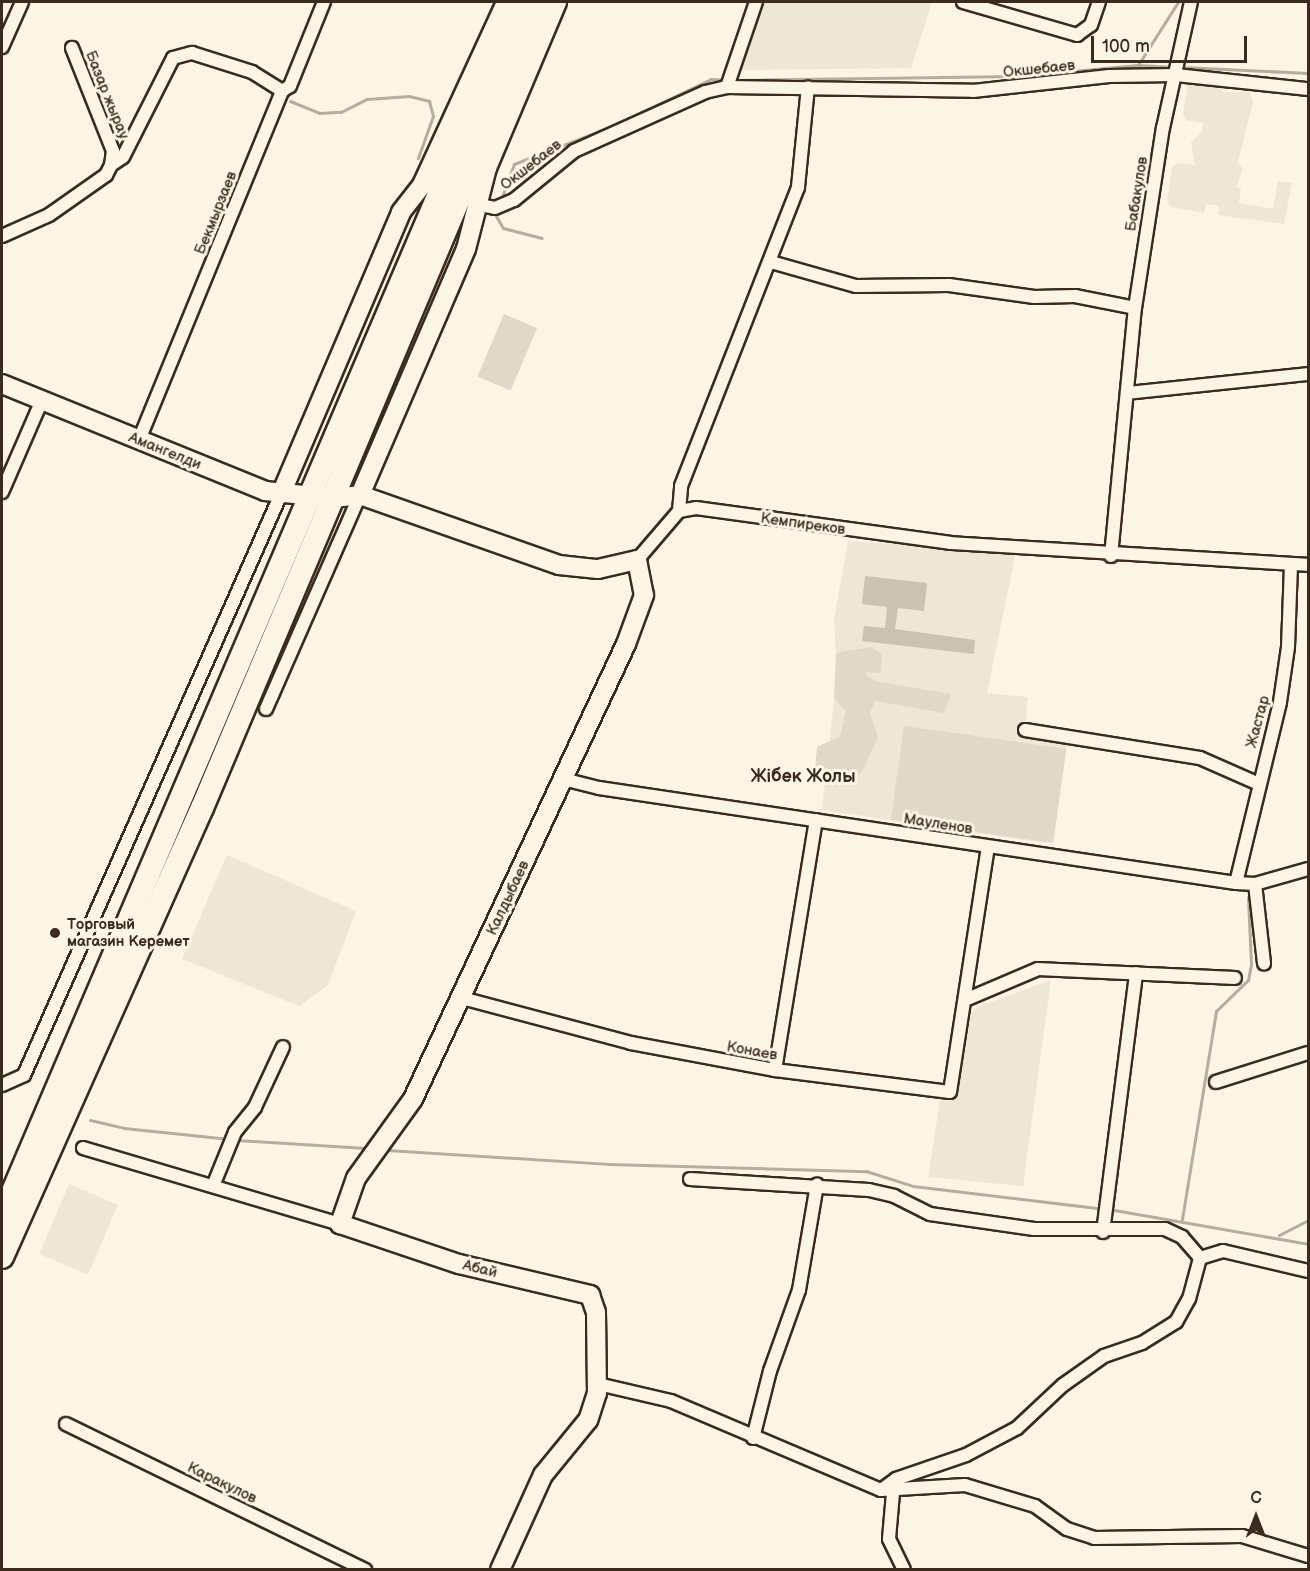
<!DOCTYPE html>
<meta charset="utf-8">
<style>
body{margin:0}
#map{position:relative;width:1310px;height:1571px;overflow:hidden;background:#fcf5e5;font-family:"Balsamiq Sans",sans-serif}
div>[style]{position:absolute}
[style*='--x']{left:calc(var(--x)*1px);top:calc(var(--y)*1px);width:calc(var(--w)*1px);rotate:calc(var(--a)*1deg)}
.built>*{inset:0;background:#eee6d6;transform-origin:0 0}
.green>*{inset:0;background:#e0d8c8;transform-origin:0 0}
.stream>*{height:3px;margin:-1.5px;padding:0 1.5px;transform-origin:1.5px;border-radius:1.5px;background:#b7ad9e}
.building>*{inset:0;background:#ccc2b3}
.roads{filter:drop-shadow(2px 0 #3b2a1e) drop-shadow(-2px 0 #3b2a1e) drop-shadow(0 2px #3b2a1e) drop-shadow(0 -2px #3b2a1e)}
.street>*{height:12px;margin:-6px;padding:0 6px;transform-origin:6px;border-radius:6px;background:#fcf5e5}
.secondary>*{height:18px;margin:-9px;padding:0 9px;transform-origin:9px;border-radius:9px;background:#fcf5e5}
.highway>*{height:22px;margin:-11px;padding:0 11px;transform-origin:11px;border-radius:11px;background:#fcf5e5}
.dots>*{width:16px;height:16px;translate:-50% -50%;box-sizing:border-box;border:3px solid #fcf5e5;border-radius:50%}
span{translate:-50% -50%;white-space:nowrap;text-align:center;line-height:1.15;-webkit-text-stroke:6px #fcf5e5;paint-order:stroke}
.street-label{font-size:15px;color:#3b2a1e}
.poi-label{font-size:15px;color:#3b2a1e;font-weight:700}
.left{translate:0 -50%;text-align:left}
.quarter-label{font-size:18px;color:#3b2a1e;font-weight:700}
.frame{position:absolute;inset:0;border:3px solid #3b2a1e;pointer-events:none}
.north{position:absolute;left:1226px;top:1487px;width:60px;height:60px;-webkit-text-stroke:4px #fcf5e5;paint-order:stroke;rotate:0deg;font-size:16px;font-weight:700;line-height:24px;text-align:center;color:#3b2a1e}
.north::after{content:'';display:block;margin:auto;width:21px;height:27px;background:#3b2a1e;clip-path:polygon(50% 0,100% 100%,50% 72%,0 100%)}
.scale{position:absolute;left:1091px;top:36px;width:156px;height:27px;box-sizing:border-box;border:3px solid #3b2a1e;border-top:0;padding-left:8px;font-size:18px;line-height:21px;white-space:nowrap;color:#3b2a1e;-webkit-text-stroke:4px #fcf5e5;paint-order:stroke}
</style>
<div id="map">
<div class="built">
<div style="clip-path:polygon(763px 2px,932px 2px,911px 68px,739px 70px)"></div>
<div style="clip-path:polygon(1223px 78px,1222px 92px,1250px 92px,1253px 102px,1238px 162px,1243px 169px,1236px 187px,1241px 188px,1239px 203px,1273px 209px,1278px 181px,1292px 183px,1284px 224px,1218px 215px,1219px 206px,1206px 204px,1204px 213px,1171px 207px,1167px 202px,1172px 167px,1178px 163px,1195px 165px,1191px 142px,1202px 132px,1203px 123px,1186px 120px,1183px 115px,1188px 83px)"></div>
<div style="clip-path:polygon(848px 541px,1016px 552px,987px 693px,1028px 697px,1025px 733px,1068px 740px,1046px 843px,822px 810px,837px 674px,834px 619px)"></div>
<div style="clip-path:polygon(227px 855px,356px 911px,328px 985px,299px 1006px,182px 959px)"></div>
<div style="clip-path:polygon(1051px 980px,1023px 1186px,928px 1177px,940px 1101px,957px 1100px,972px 1009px)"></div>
<div style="left:69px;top:1184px;width:53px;height:76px;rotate:23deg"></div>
</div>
<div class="green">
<div style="left:504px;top:314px;width:36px;height:68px;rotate:23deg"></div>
<div style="clip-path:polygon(871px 647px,882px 654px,881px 673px,865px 672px,867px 676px,879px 682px,951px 694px,944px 713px,875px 701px,870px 713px,878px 737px,861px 774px,815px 769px,817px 747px,840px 736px,846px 711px,834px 698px,836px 653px)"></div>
<div style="left:904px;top:726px;width:164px;height:95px;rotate:8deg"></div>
</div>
<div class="stream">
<div style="--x:1138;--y:65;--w:75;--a:-57.6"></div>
<div style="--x:1182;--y:67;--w:126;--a:2.7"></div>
<div style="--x:732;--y:80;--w:285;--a:-0.8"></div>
<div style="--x:1017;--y:76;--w:121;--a:-5.2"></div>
<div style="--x:1138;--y:65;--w:34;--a:3"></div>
<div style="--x:290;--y:101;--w:31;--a:22"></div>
<div style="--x:319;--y:113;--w:22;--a:-3"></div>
<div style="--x:341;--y:112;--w:29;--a:-27"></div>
<div style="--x:367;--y:99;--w:42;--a:-4.1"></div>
<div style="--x:409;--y:96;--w:21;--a:14"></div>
<div style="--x:429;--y:101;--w:16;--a:75"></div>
<div style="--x:433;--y:116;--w:45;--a:109.7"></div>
<div style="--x:502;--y:197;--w:35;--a:-70"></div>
<div style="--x:514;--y:164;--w:105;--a:-21.2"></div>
<div style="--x:612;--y:126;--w:110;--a:-25.4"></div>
<div style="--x:711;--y:79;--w:15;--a:4"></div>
<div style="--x:496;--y:216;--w:14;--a:60"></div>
<div style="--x:503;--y:228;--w:40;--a:14.4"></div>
<div style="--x:90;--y:1120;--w:35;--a:13"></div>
<div style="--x:124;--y:1128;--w:106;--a:6"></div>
<div style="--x:236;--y:1140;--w:130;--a:3.5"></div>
<div style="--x:387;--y:1150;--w:221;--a:3.6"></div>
<div style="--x:608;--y:1164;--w:258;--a:1.6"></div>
<div style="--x:866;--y:1171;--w:49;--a:17.7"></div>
<div style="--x:913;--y:1186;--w:185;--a:6.8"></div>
<div style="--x:1114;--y:1210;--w:197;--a:9.9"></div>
<div style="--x:1182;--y:1219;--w:211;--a:-80.7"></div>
<div style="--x:1216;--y:1011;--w:45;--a:-44.1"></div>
<div style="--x:1248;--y:980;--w:16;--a:-79"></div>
<div style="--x:1251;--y:964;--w:67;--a:-92.6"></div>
<div style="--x:1279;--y:1235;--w:33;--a:-27"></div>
</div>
<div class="building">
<div style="clip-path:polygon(865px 576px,927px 583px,924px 611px,898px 608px,895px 629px,975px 640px,974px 654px,862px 641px,864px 626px,885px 628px,887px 607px,862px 604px)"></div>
</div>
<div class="roads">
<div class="street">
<div style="--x:963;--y:2;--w:119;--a:16.1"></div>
<div style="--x:1077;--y:35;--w:17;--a:-36"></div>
<div style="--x:1091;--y:25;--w:24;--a:-71"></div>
<div style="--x:2;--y:47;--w:49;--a:-66"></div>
<div style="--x:727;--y:87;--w:90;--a:-71.2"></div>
<div style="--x:111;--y:165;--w:14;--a:-34"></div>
<div style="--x:123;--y:157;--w:111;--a:-63.2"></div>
<div style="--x:173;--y:58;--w:20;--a:-15"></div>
<div style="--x:192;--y:53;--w:63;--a:17.6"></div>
<div style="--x:252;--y:72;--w:36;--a:32"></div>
<div style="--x:475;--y:204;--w:20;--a:11"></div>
<div style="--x:495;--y:208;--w:21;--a:-23"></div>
<div style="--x:514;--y:200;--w:77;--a:-39.2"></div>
<div style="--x:574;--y:151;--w:144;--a:-24.2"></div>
<div style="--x:705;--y:92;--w:23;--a:-13"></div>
<div style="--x:727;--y:87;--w:246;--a:0.9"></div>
<div style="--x:973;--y:91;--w:137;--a:-6.3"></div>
<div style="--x:1109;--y:76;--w:67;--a:-0.9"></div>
<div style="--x:1176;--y:75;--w:133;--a:6.1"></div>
<div style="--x:2;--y:236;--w:51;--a:-24.1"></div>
<div style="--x:49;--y:215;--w:70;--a:-35.1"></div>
<div style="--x:106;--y:175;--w:11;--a:-63"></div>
<div style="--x:111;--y:165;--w:14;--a:-82"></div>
<div style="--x:113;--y:151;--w:111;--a:-111.7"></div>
<div style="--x:771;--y:262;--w:88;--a:15.8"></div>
<div style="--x:856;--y:286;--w:93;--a:-0.6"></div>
<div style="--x:949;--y:285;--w:86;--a:8"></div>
<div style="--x:1034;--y:297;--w:41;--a:-1.4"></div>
<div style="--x:1075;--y:296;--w:61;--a:11.3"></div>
<div style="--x:1127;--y:393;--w:182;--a:-6"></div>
<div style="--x:139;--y:440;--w:377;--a:-67.7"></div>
<div style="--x:282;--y:91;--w:9;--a:-32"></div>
<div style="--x:290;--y:86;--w:91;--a:-68"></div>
<div style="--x:2;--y:492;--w:100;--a:-66.5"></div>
<div style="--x:679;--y:511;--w:25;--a:-85"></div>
<div style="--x:681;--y:486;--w:321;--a:-68.6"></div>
<div style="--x:798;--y:187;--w:100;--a:-84.3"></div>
<div style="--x:1111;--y:556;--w:249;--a:-84.5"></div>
<div style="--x:1135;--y:308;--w:182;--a:-81.2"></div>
<div style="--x:1163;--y:128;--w:129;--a:-77.5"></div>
<div style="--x:637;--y:560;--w:65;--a:-49.4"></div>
<div style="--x:679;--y:511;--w:17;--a:-10"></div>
<div style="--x:696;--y:508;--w:256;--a:7.8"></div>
<div style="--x:950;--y:543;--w:359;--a:3.5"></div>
<div style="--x:266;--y:709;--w:234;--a:-66.3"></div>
<div style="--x:1025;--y:730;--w:177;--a:9.1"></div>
<div style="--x:1200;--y:758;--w:62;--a:23.7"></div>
<div style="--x:563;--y:779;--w:37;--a:14"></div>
<div style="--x:599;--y:788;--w:644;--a:8.48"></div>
<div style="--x:1236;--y:883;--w:19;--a:3"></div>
<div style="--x:1255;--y:884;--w:55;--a:-15.8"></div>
<div style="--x:1236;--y:883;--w:186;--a:-76.3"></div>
<div style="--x:1280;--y:702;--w:56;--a:-81.7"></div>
<div style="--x:1288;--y:647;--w:81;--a:-87.9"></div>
<div style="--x:1255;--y:884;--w:80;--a:83.5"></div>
<div style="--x:462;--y:998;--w:175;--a:14.9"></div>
<div style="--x:631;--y:1043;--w:147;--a:10.6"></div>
<div style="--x:775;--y:1070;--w:176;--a:7.2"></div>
<div style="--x:950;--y:1092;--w:248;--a:-81.2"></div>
<div style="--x:965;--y:1000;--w:79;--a:-23"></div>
<div style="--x:1038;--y:969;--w:197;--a:2.6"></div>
<div style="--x:775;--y:1070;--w:253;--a:-80.7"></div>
<div style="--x:1216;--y:1082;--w:96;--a:-17.5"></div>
<div style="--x:2;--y:1085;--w:24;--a:-24"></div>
<div style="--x:24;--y:1075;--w:635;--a:-66.14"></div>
<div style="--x:83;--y:1148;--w:268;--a:16.5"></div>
<div style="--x:690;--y:1179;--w:179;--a:3.5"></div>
<div style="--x:869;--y:1190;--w:26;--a:13"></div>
<div style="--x:894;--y:1196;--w:40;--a:26.6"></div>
<div style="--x:930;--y:1214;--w:105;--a:8.2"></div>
<div style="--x:1034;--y:1229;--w:131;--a:0"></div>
<div style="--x:1165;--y:1229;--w:19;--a:25"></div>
<div style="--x:1182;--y:1237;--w:28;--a:49"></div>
<div style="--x:1200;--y:1258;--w:24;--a:-17"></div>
<div style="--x:1223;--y:1251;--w:87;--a:13.2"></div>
<div style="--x:213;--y:1186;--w:58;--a:-67.8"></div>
<div style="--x:235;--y:1132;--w:32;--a:-51"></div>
<div style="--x:255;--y:1107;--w:66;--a:-65"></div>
<div style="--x:1103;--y:1232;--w:261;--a:-82.7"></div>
<div style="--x:598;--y:1384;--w:75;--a:13.1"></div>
<div style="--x:671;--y:1401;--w:228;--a:23"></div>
<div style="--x:881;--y:1490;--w:84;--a:-3.4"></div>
<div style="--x:965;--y:1485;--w:73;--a:16.7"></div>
<div style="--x:1035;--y:1506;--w:39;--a:36"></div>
<div style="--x:1067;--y:1529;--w:28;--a:18"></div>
<div style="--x:1094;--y:1538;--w:148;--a:-0.8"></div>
<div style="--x:1242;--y:1536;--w:69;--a:16.9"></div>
<div style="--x:66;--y:1424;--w:333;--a:26"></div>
<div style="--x:753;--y:1438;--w:69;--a:-75.8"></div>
<div style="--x:770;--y:1371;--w:86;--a:-70.3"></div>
<div style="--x:799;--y:1290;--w:107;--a:-80.3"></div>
<div style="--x:881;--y:1490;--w:19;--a:-36"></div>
<div style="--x:896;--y:1479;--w:74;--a:-18.9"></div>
<div style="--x:966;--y:1455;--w:58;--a:-27.9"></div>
<div style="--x:1017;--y:1428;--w:63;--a:-43.1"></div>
<div style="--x:1063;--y:1385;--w:50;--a:-35.3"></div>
<div style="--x:1104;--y:1356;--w:40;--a:-18.9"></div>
<div style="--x:1142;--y:1343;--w:40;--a:-32"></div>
<div style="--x:1176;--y:1322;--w:26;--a:-61"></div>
<div style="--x:1189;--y:1299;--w:42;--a:-75"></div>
<div style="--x:893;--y:1493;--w:46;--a:95"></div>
<div style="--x:889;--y:1539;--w:34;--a:64"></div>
</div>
<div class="secondary">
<div style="--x:2;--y:384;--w:284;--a:22.1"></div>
<div style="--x:265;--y:491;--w:68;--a:5.9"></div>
<div style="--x:333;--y:498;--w:27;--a:-6"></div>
<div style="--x:360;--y:495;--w:211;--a:19.4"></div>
<div style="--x:559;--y:565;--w:39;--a:6"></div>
<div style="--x:598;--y:569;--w:40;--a:-13"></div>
<div style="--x:637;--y:560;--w:36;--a:79"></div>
<div style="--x:644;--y:595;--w:52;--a:110.2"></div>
<div style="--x:626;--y:644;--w:502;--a:115.09"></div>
<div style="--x:413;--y:1099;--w:97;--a:125.8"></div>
<div style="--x:356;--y:1178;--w:49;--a:109.2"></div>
<div style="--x:340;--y:1224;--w:126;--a:18.6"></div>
<div style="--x:459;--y:1264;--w:135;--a:13.3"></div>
<div style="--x:590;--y:1295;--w:18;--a:71"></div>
<div style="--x:596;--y:1312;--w:81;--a:89.3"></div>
<div style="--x:597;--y:1393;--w:28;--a:108"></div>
<div style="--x:588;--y:1420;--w:71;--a:129.3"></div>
<div style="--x:543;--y:1475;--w:104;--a:114.4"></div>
<div style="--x:281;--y:494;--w:306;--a:-66.9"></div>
<div style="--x:401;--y:212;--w:34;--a:-52"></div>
<div style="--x:422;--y:185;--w:201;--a:-65.3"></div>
<div style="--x:360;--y:495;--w:268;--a:-66.7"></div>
<div style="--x:466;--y:249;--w:84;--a:-75.5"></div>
<div style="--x:487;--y:168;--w:180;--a:-67.1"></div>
</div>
<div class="highway">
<div style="--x:2;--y:1217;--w:1321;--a:-66.87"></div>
<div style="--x:2;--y:1257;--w:492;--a:-66"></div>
<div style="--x:202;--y:808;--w:875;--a:-67.13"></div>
</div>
</div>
<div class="dots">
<div style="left:55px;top:933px;background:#3b2a1e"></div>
</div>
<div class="street-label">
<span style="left:1039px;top:69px;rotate:-6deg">Окшебаев</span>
<span style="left:107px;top:95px;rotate:68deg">Базар жырау</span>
<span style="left:531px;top:165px;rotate:-38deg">Окшебаев</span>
<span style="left:1137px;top:194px;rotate:-81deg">Бабакулов</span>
<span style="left:216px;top:213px;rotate:-68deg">Бекмырзаев</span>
<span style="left:165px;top:451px;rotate:22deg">Амангелди</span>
<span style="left:803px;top:524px;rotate:8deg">Кемпиреков</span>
<span style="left:1258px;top:722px;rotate:-75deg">Жастар</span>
<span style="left:938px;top:824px;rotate:9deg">Мауленов</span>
<span style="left:508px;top:898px;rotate:-65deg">Калдыбаев</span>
<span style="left:752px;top:1051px;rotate:10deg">Конаев</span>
<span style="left:480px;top:1269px;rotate:14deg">Абай</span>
<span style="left:222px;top:1483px;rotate:26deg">Каракулов</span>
</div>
<div class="poi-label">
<span class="left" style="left:67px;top:933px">Торговый<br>магазин Керемет</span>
</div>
<div class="quarter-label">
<span style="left:803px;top:777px">Жібек Жолы</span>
</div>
<div class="frame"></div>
<div class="north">С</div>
<div class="scale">100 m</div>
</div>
